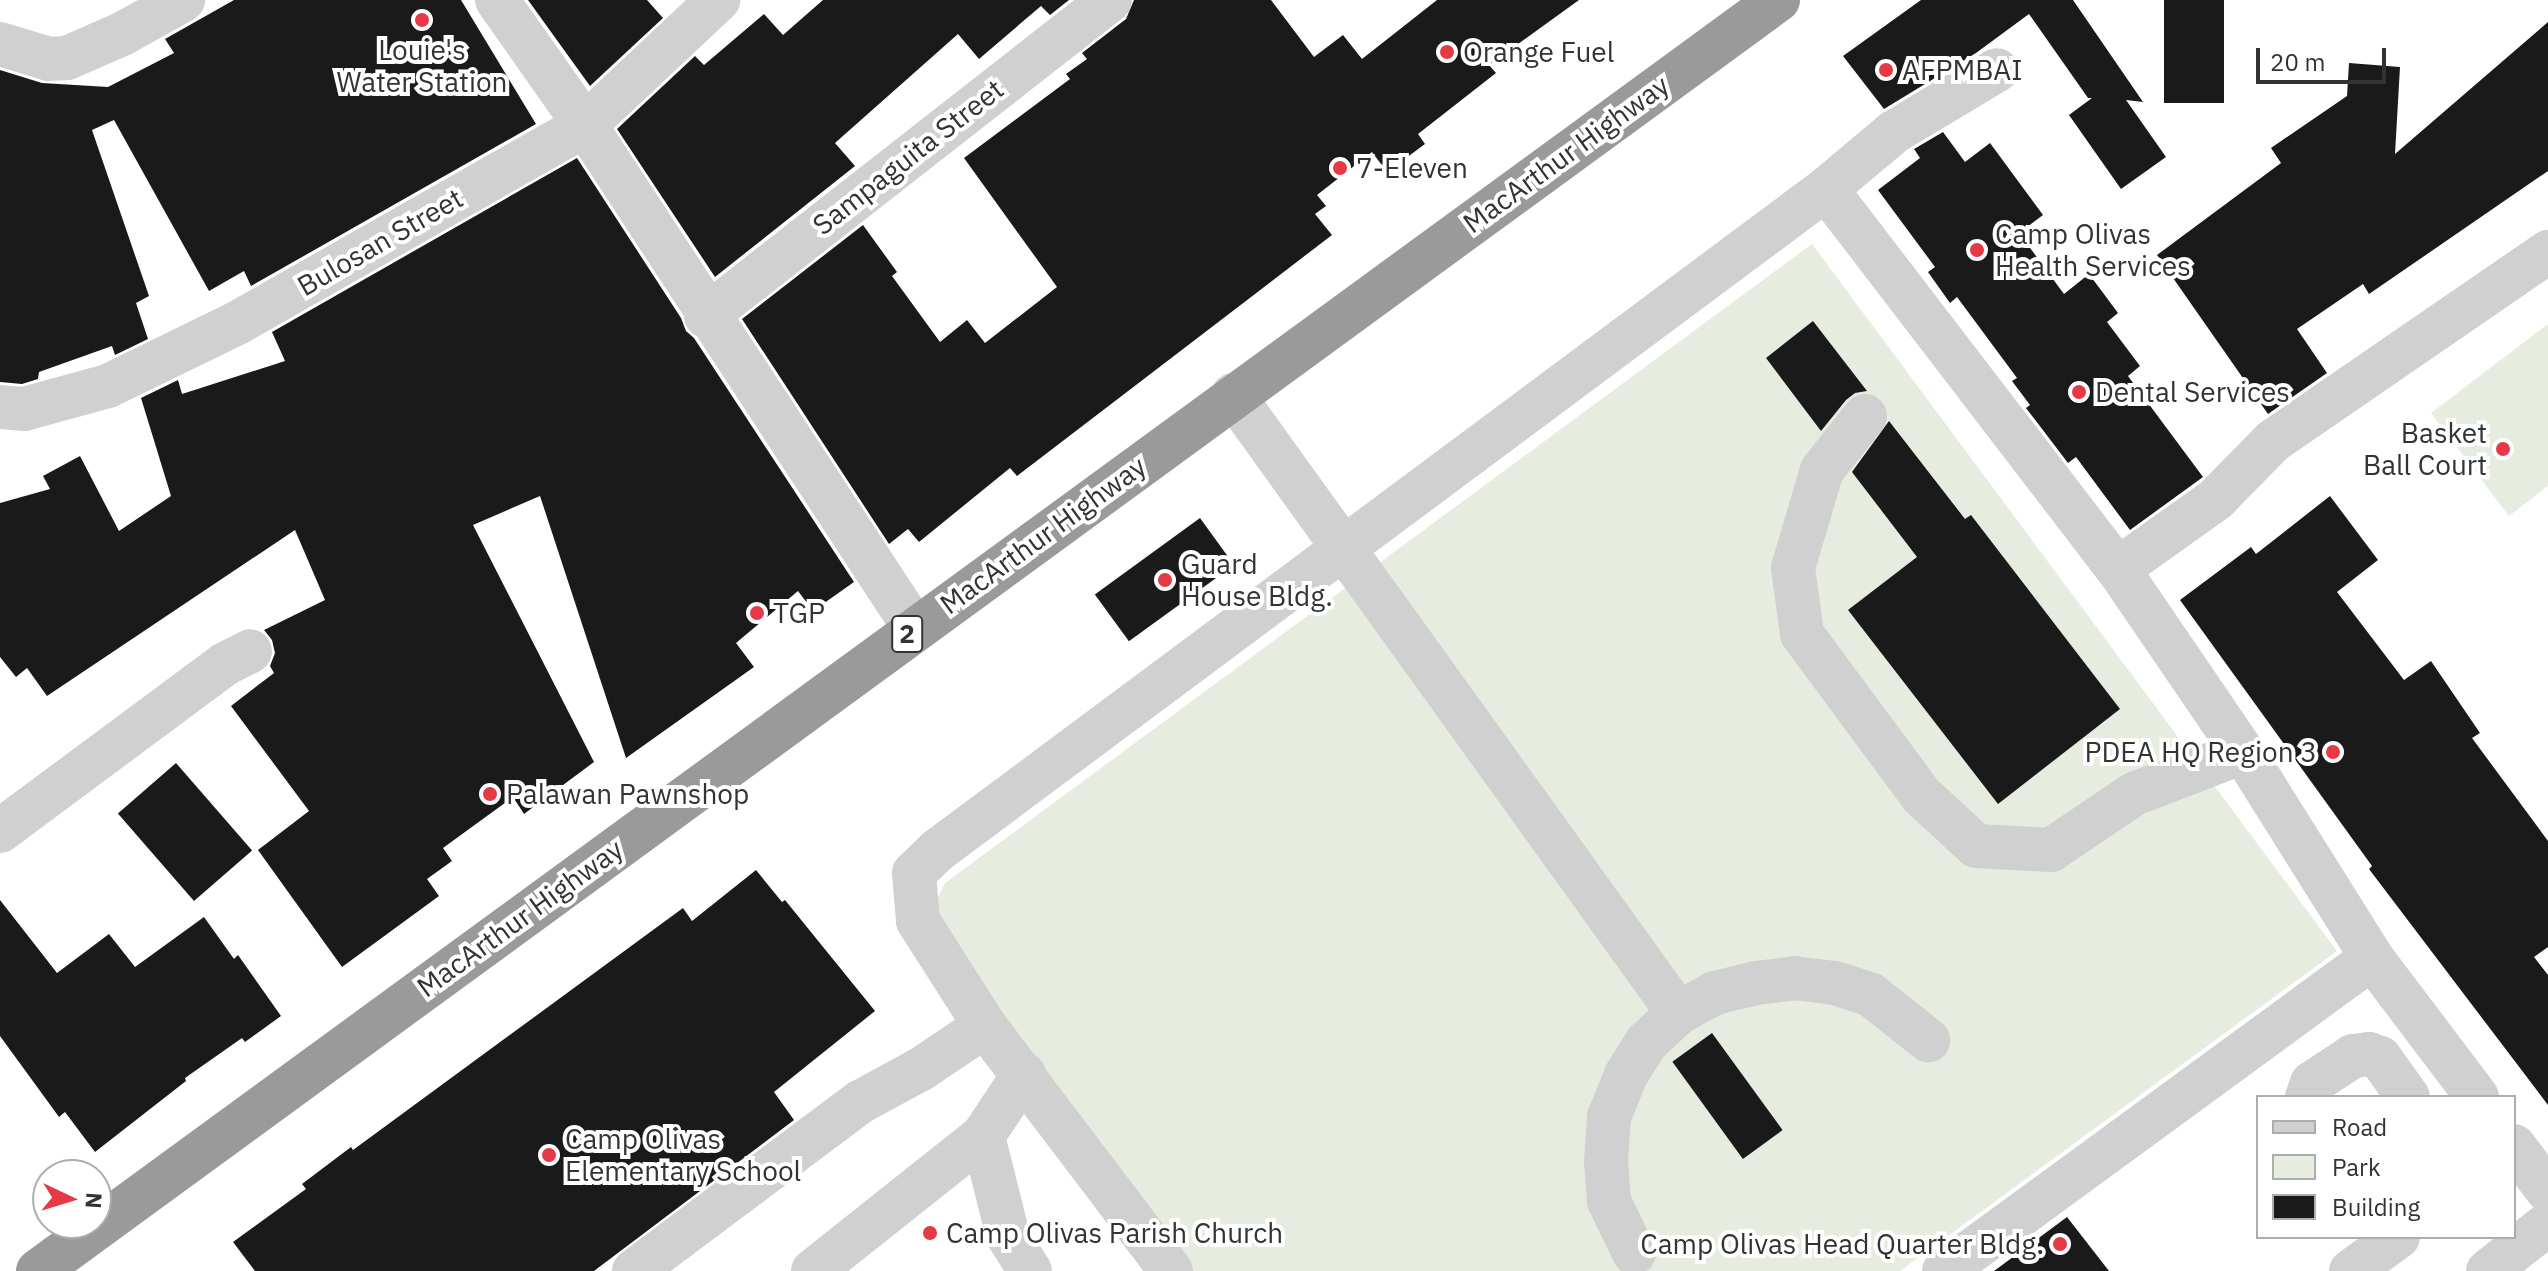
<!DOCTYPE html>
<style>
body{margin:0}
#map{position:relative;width:2548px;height:1271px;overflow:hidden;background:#fff;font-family:"IBM Plex Sans",sans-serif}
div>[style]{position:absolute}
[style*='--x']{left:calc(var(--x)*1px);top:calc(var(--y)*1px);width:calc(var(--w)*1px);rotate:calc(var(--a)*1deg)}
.green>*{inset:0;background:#e6ecdf}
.building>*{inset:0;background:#1a1a1a;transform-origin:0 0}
.minor>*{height:44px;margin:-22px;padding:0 22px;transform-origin:22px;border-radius:22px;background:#d0d0d0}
.highway>*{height:44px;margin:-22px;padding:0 22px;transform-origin:22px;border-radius:22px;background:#9a9a9a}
.dots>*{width:22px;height:22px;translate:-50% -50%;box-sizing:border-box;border:4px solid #fff;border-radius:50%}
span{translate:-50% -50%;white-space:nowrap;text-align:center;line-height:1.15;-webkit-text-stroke:8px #fff;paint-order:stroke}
.shield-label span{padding:2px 6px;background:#fff;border:2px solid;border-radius:6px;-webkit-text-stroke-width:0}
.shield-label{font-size:26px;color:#333;font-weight:700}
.poi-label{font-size:28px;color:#333}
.left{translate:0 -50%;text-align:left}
.right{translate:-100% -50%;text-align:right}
.street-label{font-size:28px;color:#333}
.legend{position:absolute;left:2256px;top:1095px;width:260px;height:144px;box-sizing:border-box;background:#fff;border:2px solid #adadad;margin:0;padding:10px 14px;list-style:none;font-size:24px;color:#333}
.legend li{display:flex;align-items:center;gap:16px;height:40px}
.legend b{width:40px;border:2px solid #adadad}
.north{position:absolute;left:32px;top:1159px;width:80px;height:80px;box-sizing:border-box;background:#fff;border:2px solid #adadad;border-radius:50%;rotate:94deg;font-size:22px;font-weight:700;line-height:32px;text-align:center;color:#333}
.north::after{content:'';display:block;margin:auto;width:28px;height:36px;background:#e63946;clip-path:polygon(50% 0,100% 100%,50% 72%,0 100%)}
.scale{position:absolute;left:2256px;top:48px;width:130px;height:36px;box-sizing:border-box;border:4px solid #333;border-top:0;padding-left:10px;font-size:24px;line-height:28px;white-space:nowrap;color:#333;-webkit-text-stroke:6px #fff;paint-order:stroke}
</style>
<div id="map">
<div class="green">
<div style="clip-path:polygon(1812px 244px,2337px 951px,1900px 1271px,1180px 1271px,932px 935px,933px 907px,945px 883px)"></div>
<div style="clip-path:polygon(2548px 324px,2548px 486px,2509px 516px,2431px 413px)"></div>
</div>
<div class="building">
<div style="clip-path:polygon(234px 0,461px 0,536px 124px,251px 286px,244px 271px,209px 291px,114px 120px,92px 130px,149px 296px,136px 303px,148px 339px,115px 355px,112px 346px,39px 372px,38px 379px,22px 384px,0 382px,0 70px,42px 83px,108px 87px,174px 53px,165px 39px)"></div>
<div style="clip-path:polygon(528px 0,647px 0,663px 18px,590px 86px)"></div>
<div style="clip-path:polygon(823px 0,1069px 0,1050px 15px,1041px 6px,979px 59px,958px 34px,835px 143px,855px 166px,715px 277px,617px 129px,695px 56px,704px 65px,764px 14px,783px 35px)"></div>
<div style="clip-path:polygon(1134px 0,1271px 0,1314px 57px,1343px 35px,1362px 59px,1437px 0,1579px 0,1489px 65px,1496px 73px,1418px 134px,1425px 144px,1387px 172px,1372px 152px,1317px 195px,1326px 206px,1315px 214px,1332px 235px,1017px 476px,1010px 468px,919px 542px,908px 529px,889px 544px,742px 319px,863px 225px,897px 272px,892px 276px,940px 342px,967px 320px,985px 343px,1057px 287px,964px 158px,1070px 79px,1066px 74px,1087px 59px,1082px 53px,1126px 19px)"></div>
<div style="clip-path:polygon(1921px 0,2073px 0,2143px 102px,2126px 100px,2166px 157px,2121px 189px,2069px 115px,2092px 98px,2088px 98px,2029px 14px,1976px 53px,1884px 109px,1843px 56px)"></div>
<div style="left:2164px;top:0;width:60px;height:103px"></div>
<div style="clip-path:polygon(2548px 22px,2548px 171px,2369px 294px,2363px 284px,2297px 329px,2327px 373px,2268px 414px,2157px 255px,2281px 163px,2271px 148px,2347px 96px,2349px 63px,2400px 67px,2395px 154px)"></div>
<div style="clip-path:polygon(1943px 132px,1965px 162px,1990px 143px,2043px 215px,2019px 233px,2064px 294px,2089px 274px,2118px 313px,2107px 322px,2140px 366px,2128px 376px,2203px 477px,2130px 530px,2076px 457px,2068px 463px,2026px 408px,2030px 405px,2012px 381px,2017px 378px,1957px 297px,1950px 303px,1928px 272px,1935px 267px,1878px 190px,1920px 158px,1914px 149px)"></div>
<div style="clip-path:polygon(577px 158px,681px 318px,686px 331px,694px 338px,854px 582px,813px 611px,798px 591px,736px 643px,754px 667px,626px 758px,540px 496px,473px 525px,594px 762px,524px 814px,513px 797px,443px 848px,452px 861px,427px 879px,439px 896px,342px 967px,258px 850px,309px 811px,231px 706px,274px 673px,270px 666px,275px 653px,272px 640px,264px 630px,325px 600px,295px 530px,47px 696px,27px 668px,16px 677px,0 657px,0 503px,50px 489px,43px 476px,80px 456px,119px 531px,171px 496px,141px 398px,178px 380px,182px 394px,285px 361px,272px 332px)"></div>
<div style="clip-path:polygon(1813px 321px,1867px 391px,1855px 393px,1846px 400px,1821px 431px,1766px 358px)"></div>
<div style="clip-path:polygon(1889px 421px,1965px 519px,1971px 515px,2120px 709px,1998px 804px,1848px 610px,1917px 557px,1852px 472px)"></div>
<div style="clip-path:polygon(2330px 496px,2378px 560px,2337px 592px,2404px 680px,2431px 661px,2480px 733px,2472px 738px,2548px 841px,2548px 947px,2534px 957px,2548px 975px,2548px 1105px,2369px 869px,2372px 866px,2180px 600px,2251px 547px,2256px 554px)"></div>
<div style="left:1200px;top:518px;width:58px;height:130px;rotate:54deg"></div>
<div style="left:176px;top:763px;width:116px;height:77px;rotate:49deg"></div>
<div style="clip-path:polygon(756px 870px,782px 902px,785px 900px,875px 1011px,774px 1092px,794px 1120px,594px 1271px,255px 1271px,233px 1242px,306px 1189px,302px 1184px,351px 1147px,353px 1150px,683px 908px,692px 921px)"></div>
<div style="clip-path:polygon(0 900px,57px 973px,109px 934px,135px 967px,204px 917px,234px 959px,238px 955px,281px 1016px,245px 1042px,242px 1038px,185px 1078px,186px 1081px,95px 1152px,65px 1112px,59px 1117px,0 1036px)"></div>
<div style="left:1712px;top:1033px;width:120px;height:49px;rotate:54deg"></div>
<div style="clip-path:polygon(2067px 1217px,2109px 1271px,1994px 1271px)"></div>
</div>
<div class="minor">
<div style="--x:497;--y:0;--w:153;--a:54.9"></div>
<div style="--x:585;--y:125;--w:602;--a:56.78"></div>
<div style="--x:0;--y:44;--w:51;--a:17"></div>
<div style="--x:49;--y:59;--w:18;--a:-3"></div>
<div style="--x:67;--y:58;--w:60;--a:-23.6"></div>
<div style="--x:122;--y:34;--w:70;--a:-29.1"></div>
<div style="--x:1826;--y:189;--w:479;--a:52.5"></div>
<div style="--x:2118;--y:569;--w:222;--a:55.7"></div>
<div style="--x:2243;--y:752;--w:243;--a:57.9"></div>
<div style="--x:2372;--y:958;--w:174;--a:52.9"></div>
<div style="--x:706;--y:316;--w:513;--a:-38.03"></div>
<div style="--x:1233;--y:395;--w:762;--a:54.24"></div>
<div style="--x:0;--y:407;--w:24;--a:5"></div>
<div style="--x:24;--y:409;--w:87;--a:-15.3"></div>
<div style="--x:108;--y:386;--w:144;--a:-26"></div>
<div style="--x:237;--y:323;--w:400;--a:-29.6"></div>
<div style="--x:585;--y:125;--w:183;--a:-43.2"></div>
<div style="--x:1865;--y:416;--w:69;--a:128.5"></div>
<div style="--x:1822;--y:470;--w:102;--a:106.5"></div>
<div style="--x:1793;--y:568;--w:67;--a:82.2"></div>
<div style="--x:1802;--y:634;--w:200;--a:53.5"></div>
<div style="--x:1921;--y:795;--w:75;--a:42.8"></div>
<div style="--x:1976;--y:846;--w:75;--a:3.1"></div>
<div style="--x:2051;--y:850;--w:100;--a:-34"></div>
<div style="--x:2134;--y:794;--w:117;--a:-21.1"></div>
<div style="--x:2118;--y:569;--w:120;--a:-35.5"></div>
<div style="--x:2216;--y:499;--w:81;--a:-45.5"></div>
<div style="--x:2273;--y:441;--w:334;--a:-34.5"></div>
<div style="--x:0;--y:831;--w:280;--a:-36.6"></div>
<div style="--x:225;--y:664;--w:28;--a:-27"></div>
<div style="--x:1024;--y:1074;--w:74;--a:123.5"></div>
<div style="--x:983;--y:1136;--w:103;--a:76"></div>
<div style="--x:1008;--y:1236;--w:41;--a:57.8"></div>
<div style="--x:2307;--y:1097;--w:15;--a:-70"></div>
<div style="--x:2312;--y:1083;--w:49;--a:-33.4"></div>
<div style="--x:2353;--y:1056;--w:16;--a:-7"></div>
<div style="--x:2369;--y:1054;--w:12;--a:20"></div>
<div style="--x:2380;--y:1058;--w:48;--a:54.3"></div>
<div style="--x:2514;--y:1146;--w:56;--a:52.9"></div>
<div style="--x:1634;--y:1253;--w:58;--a:-115.7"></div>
<div style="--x:1609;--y:1201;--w:40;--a:-94.3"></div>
<div style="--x:1606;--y:1161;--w:44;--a:-86.1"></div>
<div style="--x:1609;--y:1117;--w:45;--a:-68"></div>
<div style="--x:1626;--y:1075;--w:38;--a:-58"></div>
<div style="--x:1646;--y:1043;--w:44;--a:-43.2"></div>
<div style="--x:1678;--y:1013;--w:42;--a:-28.4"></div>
<div style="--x:1715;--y:993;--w:42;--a:-13.7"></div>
<div style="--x:1756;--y:983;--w:38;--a:-7"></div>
<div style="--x:1794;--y:978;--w:41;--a:7"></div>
<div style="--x:1835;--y:983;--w:38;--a:18"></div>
<div style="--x:1871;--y:995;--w:73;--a:38.3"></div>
<div style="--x:634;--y:1271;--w:282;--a:-36.8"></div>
<div style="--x:860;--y:1102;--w:69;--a:-28.4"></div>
<div style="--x:921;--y:1069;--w:77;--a:-33.9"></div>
<div style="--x:813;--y:1271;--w:217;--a:-38.5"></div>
<div style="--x:1171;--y:1271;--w:308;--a:-127.2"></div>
<div style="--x:985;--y:1026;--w:125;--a:-122.5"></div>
<div style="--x:918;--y:921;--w:48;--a:-94.8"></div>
<div style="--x:914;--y:873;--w:33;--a:-44"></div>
<div style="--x:938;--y:850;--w:1107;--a:-36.66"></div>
<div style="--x:1826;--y:189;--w:89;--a:-40"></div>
<div style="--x:1894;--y:132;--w:120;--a:-31"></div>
<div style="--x:1944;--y:1271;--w:530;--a:-36.18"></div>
<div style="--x:2351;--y:1271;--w:58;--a:-35.9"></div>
<div style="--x:2488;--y:1271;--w:76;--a:-38.1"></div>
</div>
<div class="highway">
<div style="--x:38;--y:1271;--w:2155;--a:-36.15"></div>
</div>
<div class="dots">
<div style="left:422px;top:20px;background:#e63946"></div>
<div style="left:1447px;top:52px;background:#e63946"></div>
<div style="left:1886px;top:70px;background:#e63946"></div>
<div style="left:1340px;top:168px;background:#e63946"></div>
<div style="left:1977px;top:250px;background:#e63946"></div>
<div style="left:2079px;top:392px;background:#e63946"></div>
<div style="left:2503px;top:449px;background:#e63946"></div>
<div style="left:1165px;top:580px;background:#e63946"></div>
<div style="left:757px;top:613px;background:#e63946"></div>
<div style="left:2333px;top:752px;background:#e63946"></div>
<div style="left:490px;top:794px;background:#e63946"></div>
<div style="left:549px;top:1155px;background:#e63946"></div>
<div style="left:930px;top:1233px;background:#e63946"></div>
<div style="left:2060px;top:1244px;background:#e63946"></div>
</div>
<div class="shield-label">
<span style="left:907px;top:634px">2</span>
</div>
<div class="poi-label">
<span style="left:422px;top:66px">Louie's<br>Water Station</span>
<span class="left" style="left:1463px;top:52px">Orange Fuel</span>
<span class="left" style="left:1902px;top:70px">AFPMBAI</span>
<span class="left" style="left:1356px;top:168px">7-Eleven</span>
<span class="left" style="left:1995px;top:250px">Camp Olivas<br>Health Services</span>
<span class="left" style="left:2095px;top:392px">Dental Services</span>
<span class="right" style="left:2487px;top:449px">Basket<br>Ball Court</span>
<span class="left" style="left:1181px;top:580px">Guard<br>House Bldg.</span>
<span class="left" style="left:773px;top:613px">TGP</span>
<span class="right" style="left:2317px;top:752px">PDEA HQ Region 3</span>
<span class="left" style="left:506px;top:794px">Palawan Pawnshop</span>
<span class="left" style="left:565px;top:1155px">Camp Olivas<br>Elementary School</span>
<span class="left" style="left:946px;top:1233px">Camp Olivas Parish Church</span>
<span class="right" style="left:2044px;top:1244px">Camp Olivas Head Quarter Bldg.</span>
</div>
<div class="street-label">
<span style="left:1566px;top:154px;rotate:-36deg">MacArthur Highway</span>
<span style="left:908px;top:157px;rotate:-38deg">Sampaguita Street</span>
<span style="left:380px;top:242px;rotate:-30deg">Bulosan Street</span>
<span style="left:1043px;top:535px;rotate:-36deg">MacArthur Highway</span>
<span style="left:520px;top:918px;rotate:-36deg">MacArthur Highway</span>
</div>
<ul class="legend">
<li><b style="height:10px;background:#d0d0d0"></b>Road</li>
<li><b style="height:22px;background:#e6ecdf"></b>Park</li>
<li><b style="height:22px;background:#1a1a1a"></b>Building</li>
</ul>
<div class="north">N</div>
<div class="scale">20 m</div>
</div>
